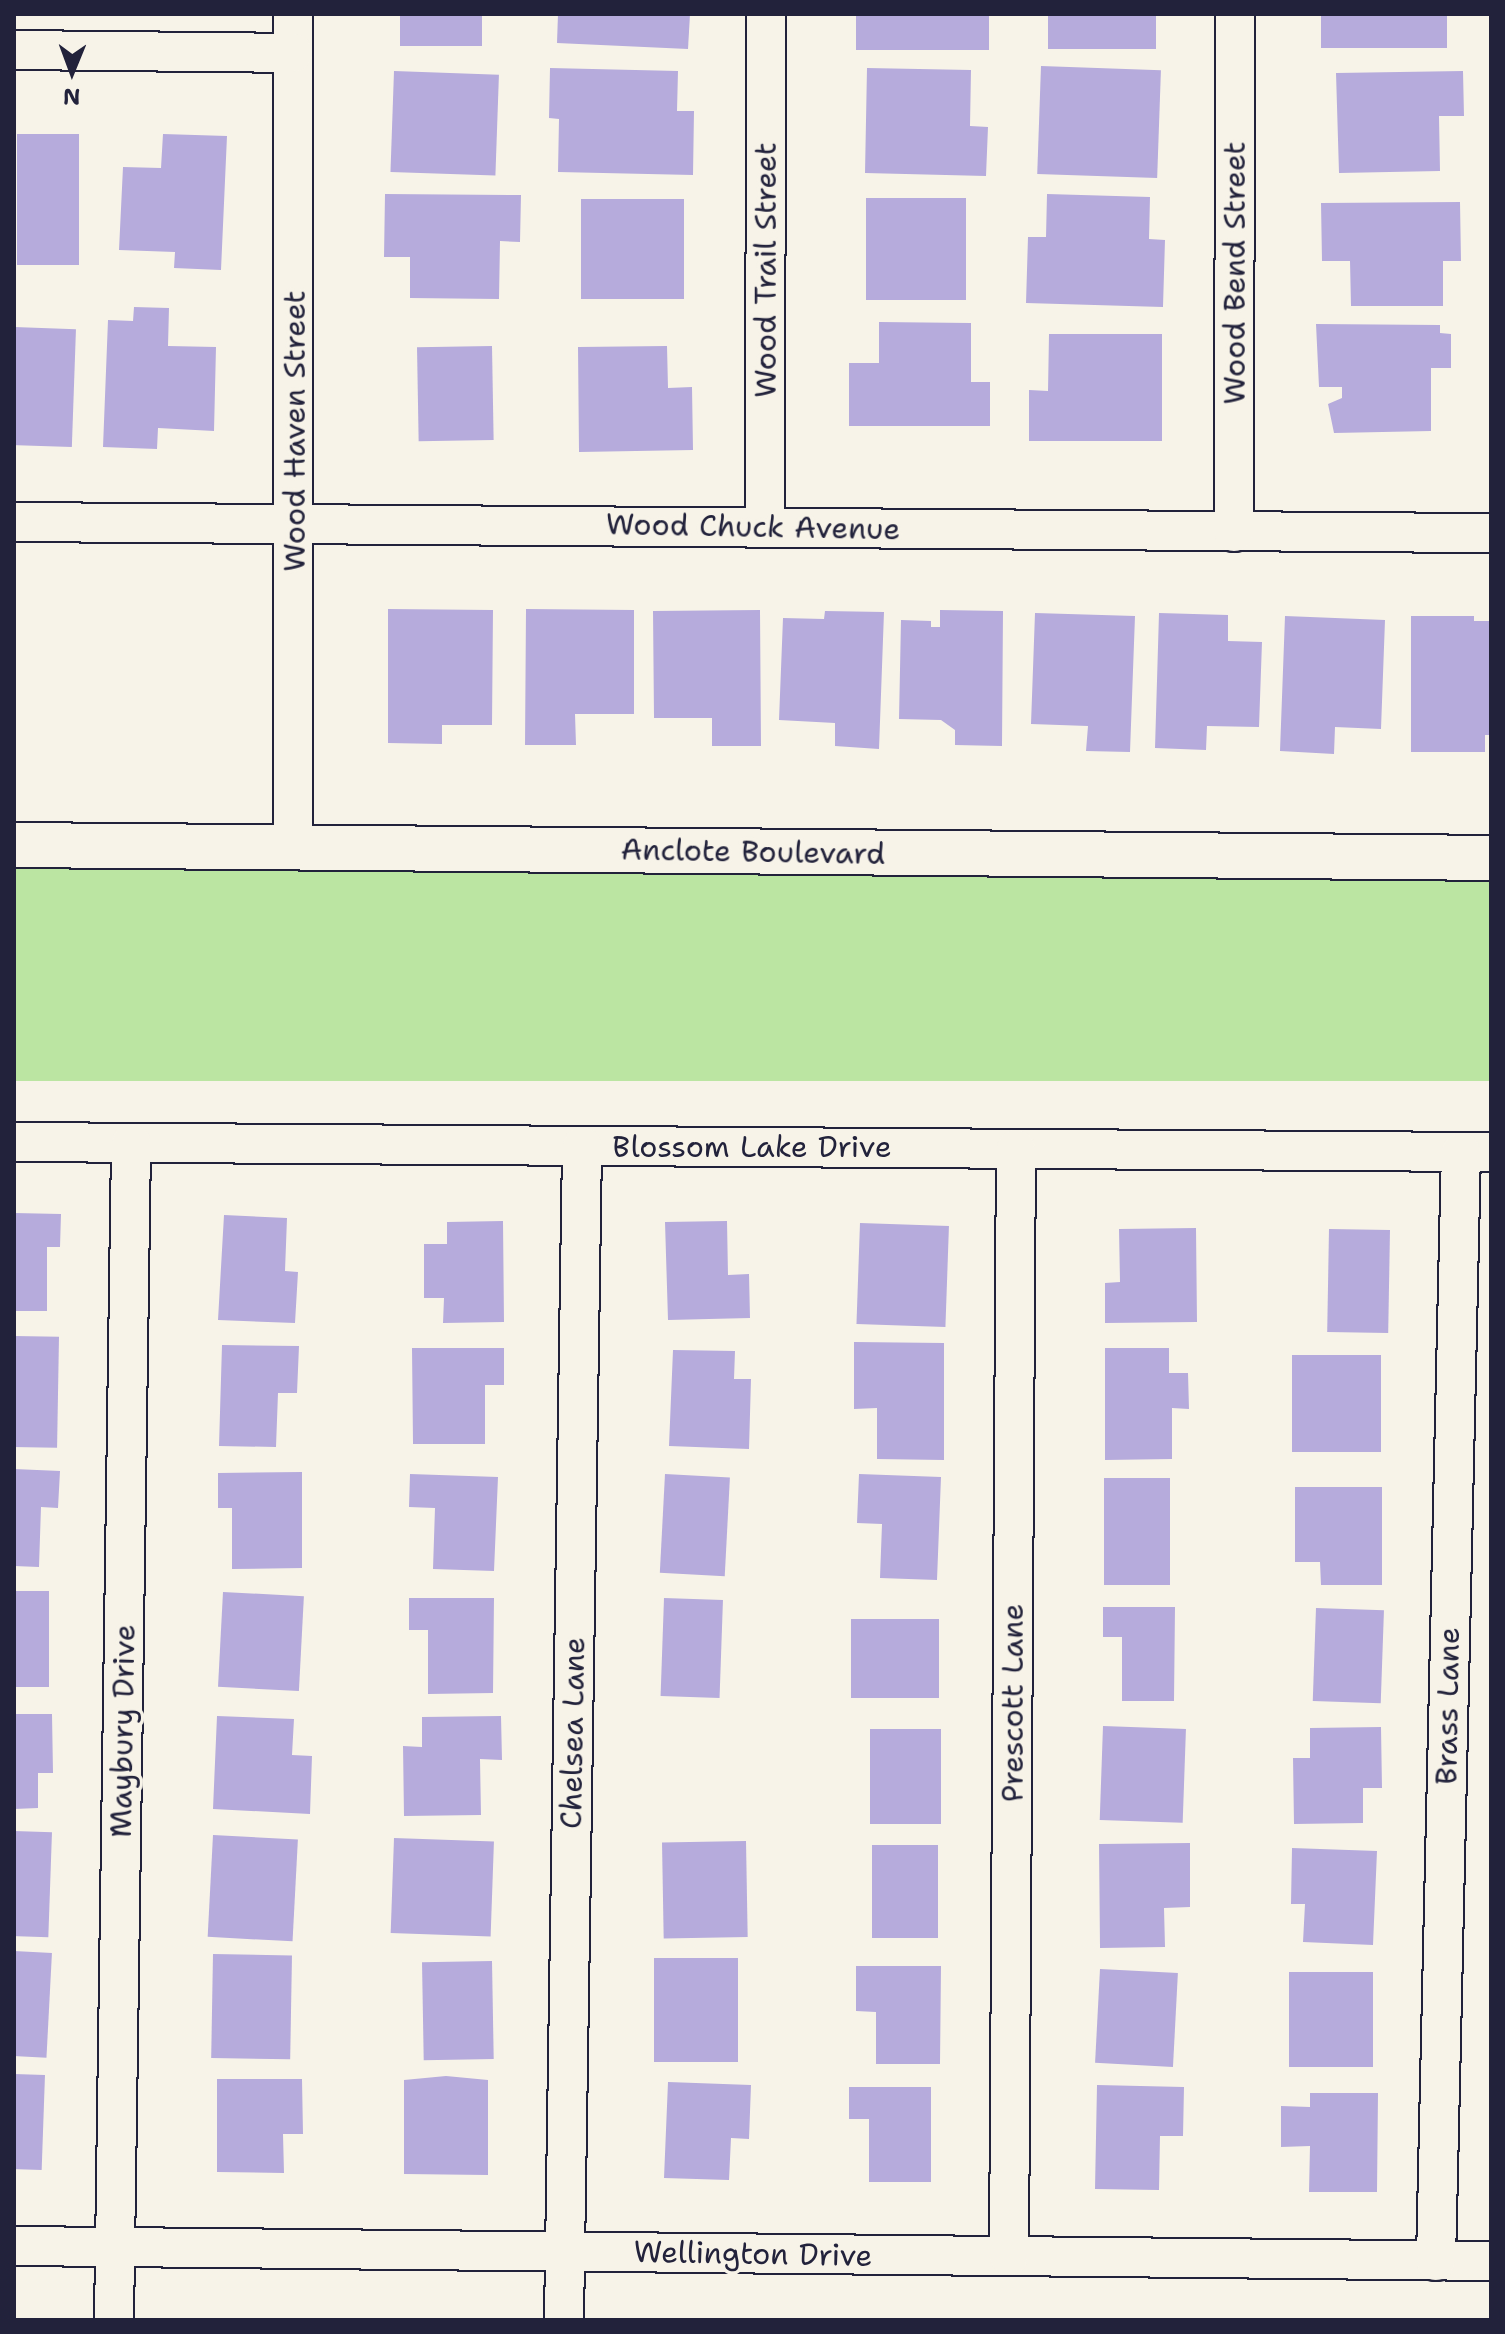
<!DOCTYPE html>
<style>
body{margin:0}
#map{position:relative;width:1505px;height:2334px;overflow:hidden;background:#f7f3e8;font-family:"Shantell Sans",sans-serif}
div>[style]{position:absolute}
[style*='--x']{left:calc(var(--x)*1px);top:calc(var(--y)*1px);width:calc(var(--w)*1px);rotate:calc(var(--a)*1deg)}
.green>*{inset:0;background:#bbe5a2;transform-origin:0 0}
.building>*{inset:0;background:#b6abdc;transform-origin:0 0}
.roads{filter:drop-shadow(2px 0 #22223b) drop-shadow(-2px 0 #22223b) drop-shadow(0 2px #22223b) drop-shadow(0 -2px #22223b)}
.minor>*{height:38px;margin:-19px;padding:0 19px;transform-origin:19px;border-radius:19px;background:#f7f3e8}
.tertiary>*{height:44px;margin:-22px;padding:0 22px;transform-origin:22px;border-radius:22px;background:#f7f3e8}
span{translate:-50% -50%;white-space:nowrap;text-align:center;line-height:1.15;-webkit-text-stroke:7px #f7f3e8;paint-order:stroke}
.street-label{font-size:30px;color:#22223b}
.frame{position:absolute;inset:0;border:16px solid #22223b;pointer-events:none}
.north{position:absolute;left:32px;top:32px;width:80px;height:80px;-webkit-text-stroke:6px #f7f3e8;paint-order:stroke;rotate:181deg;font-size:22px;font-weight:700;line-height:32px;text-align:center;color:#22223b}
.north::after{content:'';display:block;margin:auto;width:28px;height:36px;background:#22223b;clip-path:polygon(50% 0,100% 100%,50% 72%,0 100%)}
</style>
<div id="map">
<div class="green">
<div style="left:14px;top:866px;width:1477px;height:215px"></div>
</div>
<div class="building">
<div style="left:400px;top:14px;width:82px;height:32px"></div>
<div style="clip-path:polygon(558px 14px,690px 14px,688px 49px,557px 43px)"></div>
<div style="left:856px;top:14px;width:133px;height:36px"></div>
<div style="left:1048px;top:14px;width:108px;height:35px"></div>
<div style="left:1321px;top:14px;width:126px;height:34px"></div>
<div style="left:1041px;top:66px;width:120px;height:108px;rotate:2deg"></div>
<div style="clip-path:polygon(550px 68px,678px 71px,677px 111px,694px 111px,693px 175px,558px 172px,559px 119px,549px 118px)"></div>
<div style="clip-path:polygon(867px 68px,971px 70px,970px 126px,988px 127px,986px 176px,865px 173px)"></div>
<div style="left:394px;top:71px;width:105px;height:101px;rotate:2deg"></div>
<div style="clip-path:polygon(1463px 71px,1464px 116px,1439px 116px,1440px 171px,1339px 173px,1336px 73px)"></div>
<div style="left:17px;top:134px;width:62px;height:131px"></div>
<div style="clip-path:polygon(163px 134px,227px 136px,221px 270px,174px 268px,175px 252px,119px 250px,123px 167px,161px 168px)"></div>
<div style="clip-path:polygon(385px 194px,521px 195px,520px 242px,500px 241px,499px 299px,410px 298px,410px 257px,384px 257px)"></div>
<div style="clip-path:polygon(1047px 194px,1150px 197px,1149px 239px,1165px 240px,1163px 307px,1026px 303px,1028px 237px,1046px 237px)"></div>
<div style="left:866px;top:198px;width:100px;height:102px"></div>
<div style="left:581px;top:199px;width:103px;height:100px"></div>
<div style="clip-path:polygon(1460px 202px,1461px 261px,1443px 261px,1443px 306px,1351px 306px,1350px 261px,1322px 261px,1321px 203px)"></div>
<div style="clip-path:polygon(134px 307px,169px 308px,168px 346px,216px 347px,214px 431px,158px 428px,157px 449px,103px 447px,108px 320px,133px 321px)"></div>
<div style="clip-path:polygon(879px 322px,971px 323px,971px 382px,990px 382px,990px 426px,849px 426px,849px 363px,879px 363px)"></div>
<div style="clip-path:polygon(1316px 324px,1440px 325px,1440px 333px,1451px 334px,1451px 368px,1431px 368px,1431px 431px,1334px 433px,1328px 404px,1342px 398px,1342px 387px,1319px 387px)"></div>
<div style="left:14px;top:327px;width:62px;height:118px;rotate:2deg"></div>
<div style="clip-path:polygon(1049px 334px,1162px 334px,1162px 441px,1029px 441px,1029px 390px,1048px 391px)"></div>
<div style="left:492px;top:346px;width:94px;height:75px;rotate:89deg"></div>
<div style="clip-path:polygon(667px 346px,668px 388px,692px 387px,693px 450px,579px 452px,578px 347px)"></div>
<div style="clip-path:polygon(388px 609px,493px 610px,492px 725px,442px 725px,442px 744px,388px 743px)"></div>
<div style="clip-path:polygon(526px 609px,634px 610px,634px 714px,575px 714px,576px 745px,525px 745px)"></div>
<div style="clip-path:polygon(760px 610px,761px 746px,712px 746px,712px 718px,654px 718px,653px 611px)"></div>
<div style="clip-path:polygon(940px 610px,1003px 611px,1002px 746px,955px 745px,955px 730px,941px 720px,899px 719px,901px 620px,931px 621px,931px 627px,940px 627px)"></div>
<div style="clip-path:polygon(825px 611px,884px 612px,879px 749px,835px 746px,835px 723px,779px 720px,783px 618px,824px 619px)"></div>
<div style="clip-path:polygon(1035px 613px,1135px 616px,1130px 752px,1086px 751px,1088px 726px,1031px 724px)"></div>
<div style="clip-path:polygon(1159px 613px,1228px 615px,1228px 641px,1262px 642px,1259px 727px,1207px 726px,1206px 750px,1155px 748px)"></div>
<div style="clip-path:polygon(1285px 616px,1385px 620px,1381px 729px,1335px 727px,1334px 754px,1280px 751px)"></div>
<div style="clip-path:polygon(1411px 616px,1474px 616px,1474px 621px,1491px 621px,1491px 735px,1485px 735px,1485px 752px,1411px 752px)"></div>
<div style="clip-path:polygon(14px 1213px,61px 1214px,60px 1247px,47px 1247px,47px 1311px,14px 1311px)"></div>
<div style="clip-path:polygon(224px 1215px,287px 1218px,285px 1271px,298px 1272px,295px 1323px,218px 1320px)"></div>
<div style="clip-path:polygon(503px 1221px,504px 1322px,443px 1323px,444px 1298px,424px 1298px,424px 1244px,447px 1244px,447px 1222px)"></div>
<div style="clip-path:polygon(727px 1221px,728px 1275px,749px 1274px,750px 1318px,668px 1320px,665px 1222px)"></div>
<div style="left:860px;top:1223px;width:89px;height:101px;rotate:2deg"></div>
<div style="clip-path:polygon(1196px 1228px,1197px 1322px,1105px 1323px,1105px 1283px,1120px 1282px,1119px 1229px)"></div>
<div style="left:1329px;top:1229px;width:61px;height:103px;rotate:1deg"></div>
<div style="left:14px;top:1336px;width:45px;height:111px;rotate:1deg"></div>
<div style="clip-path:polygon(854px 1342px,944px 1343px,944px 1460px,877px 1459px,877px 1408px,854px 1409px)"></div>
<div style="clip-path:polygon(222px 1345px,299px 1346px,297px 1393px,278px 1393px,276px 1447px,219px 1446px)"></div>
<div style="clip-path:polygon(412px 1348px,504px 1348px,504px 1385px,485px 1385px,485px 1444px,413px 1444px)"></div>
<div style="clip-path:polygon(1105px 1348px,1169px 1348px,1169px 1373px,1188px 1373px,1189px 1409px,1172px 1408px,1172px 1459px,1105px 1460px)"></div>
<div style="clip-path:polygon(673px 1350px,735px 1351px,734px 1379px,751px 1379px,749px 1449px,669px 1446px)"></div>
<div style="left:1292px;top:1355px;width:89px;height:97px"></div>
<div style="clip-path:polygon(14px 1469px,60px 1471px,58px 1508px,41px 1507px,39px 1567px,14px 1566px)"></div>
<div style="clip-path:polygon(302px 1472px,302px 1568px,232px 1569px,232px 1508px,218px 1508px,218px 1473px)"></div>
<div style="clip-path:polygon(410px 1474px,498px 1477px,494px 1571px,433px 1569px,435px 1508px,409px 1507px)"></div>
<div style="left:665px;top:1474px;width:65px;height:99px;rotate:3deg"></div>
<div style="clip-path:polygon(859px 1474px,941px 1477px,937px 1580px,880px 1578px,882px 1524px,857px 1523px)"></div>
<div style="left:1104px;top:1478px;width:66px;height:107px"></div>
<div style="clip-path:polygon(1295px 1487px,1382px 1487px,1382px 1585px,1321px 1585px,1320px 1562px,1295px 1562px)"></div>
<div style="left:14px;top:1591px;width:35px;height:96px"></div>
<div style="left:223px;top:1592px;width:81px;height:95px;rotate:3deg"></div>
<div style="clip-path:polygon(409px 1598px,494px 1598px,493px 1693px,428px 1694px,428px 1630px,409px 1630px)"></div>
<div style="left:664px;top:1598px;width:59px;height:98px;rotate:2deg"></div>
<div style="clip-path:polygon(1103px 1607px,1175px 1607px,1174px 1701px,1122px 1701px,1122px 1637px,1103px 1637px)"></div>
<div style="left:1316px;top:1608px;width:68px;height:93px;rotate:2deg"></div>
<div style="left:851px;top:1619px;width:88px;height:79px"></div>
<div style="clip-path:polygon(14px 1714px,52px 1714px,53px 1773px,38px 1773px,38px 1808px,14px 1809px)"></div>
<div style="clip-path:polygon(217px 1716px,294px 1719px,292px 1755px,312px 1756px,310px 1814px,213px 1809px)"></div>
<div style="clip-path:polygon(501px 1716px,502px 1760px,480px 1759px,481px 1815px,404px 1816px,403px 1746px,422px 1747px,422px 1717px)"></div>
<div style="left:1103px;top:1726px;width:83px;height:94px;rotate:2deg"></div>
<div style="clip-path:polygon(1381px 1727px,1382px 1788px,1363px 1788px,1363px 1823px,1294px 1824px,1293px 1758px,1310px 1758px,1310px 1728px)"></div>
<div style="left:870px;top:1729px;width:71px;height:95px"></div>
<div style="left:14px;top:1831px;width:38px;height:105px;rotate:2deg"></div>
<div style="left:213px;top:1835px;width:85px;height:102px;rotate:3deg"></div>
<div style="left:394px;top:1838px;width:100px;height:95px;rotate:2deg"></div>
<div style="left:746px;top:1841px;width:96px;height:84px;rotate:89deg"></div>
<div style="clip-path:polygon(1190px 1843px,1190px 1907px,1164px 1908px,1165px 1947px,1100px 1948px,1099px 1844px)"></div>
<div style="left:938px;top:1845px;width:93px;height:66px;rotate:90deg"></div>
<div style="clip-path:polygon(1292px 1848px,1377px 1851px,1373px 1945px,1303px 1942px,1305px 1904px,1291px 1904px)"></div>
<div style="left:14px;top:1951px;width:38px;height:105px;rotate:3deg"></div>
<div style="left:213px;top:1954px;width:79px;height:104px;rotate:1deg"></div>
<div style="left:654px;top:1958px;width:84px;height:104px"></div>
<div style="left:492px;top:1961px;width:98px;height:70px;rotate:89deg"></div>
<div style="clip-path:polygon(856px 1966px,941px 1966px,940px 2064px,876px 2064px,876px 2012px,856px 2011px)"></div>
<div style="left:1100px;top:1969px;width:78px;height:94px;rotate:3deg"></div>
<div style="left:1289px;top:1972px;width:84px;height:95px"></div>
<div style="left:14px;top:2074px;width:31px;height:95px;rotate:2deg"></div>
<div style="clip-path:polygon(446px 2076px,488px 2080px,488px 2175px,404px 2174px,404px 2080px)"></div>
<div style="clip-path:polygon(217px 2079px,302px 2079px,303px 2134px,283px 2134px,284px 2173px,217px 2172px)"></div>
<div style="clip-path:polygon(668px 2082px,751px 2085px,749px 2139px,731px 2138px,729px 2180px,664px 2178px)"></div>
<div style="clip-path:polygon(1097px 2085px,1184px 2087px,1183px 2136px,1160px 2136px,1159px 2190px,1095px 2189px)"></div>
<div style="clip-path:polygon(849px 2087px,931px 2087px,931px 2182px,869px 2182px,869px 2119px,849px 2119px)"></div>
<div style="clip-path:polygon(1310px 2093px,1378px 2093px,1377px 2192px,1309px 2192px,1310px 2146px,1281px 2147px,1281px 2106px,1310px 2107px)"></div>
</div>
<div class="roads">
<div class="minor">
<div style="--x:293;--y:14;--w:833;--a:90"></div>
<div style="--x:14;--y:50;--w:279;--a:0.6"></div>
<div style="--x:14;--y:522;--w:1477;--a:0.43"></div>
<div style="--x:765;--y:526;--w:512;--a:-89.89"></div>
<div style="--x:1234;--y:532;--w:518;--a:-89.89"></div>
<div style="--x:14;--y:1142;--w:1477;--a:0.39"></div>
<div style="--x:14;--y:2246;--w:1477;--a:0.58"></div>
<div style="--x:1009;--y:2256;--w:1107;--a:-89.64"></div>
<div style="--x:1436;--y:2261;--w:1109;--a:-88.71"></div>
<div style="--x:114;--y:2320;--w:1177;--a:-89.17"></div>
<div style="--x:564;--y:2320;--w:1174;--a:-89.12"></div>
</div>
<div class="tertiary">
<div style="--x:14;--y:845;--w:1477;--a:0.5"></div>
</div>
</div>
<div class="street-label">
<span style="left:766px;top:270px;rotate:-90deg">Wood Trail Street</span>
<span style="left:1235px;top:273px;rotate:-90deg">Wood Bend Street</span>
<span style="left:295px;top:431px;rotate:-90deg">Wood Haven Street</span>
<span style="left:753px;top:527px;rotate:1deg">Wood Chuck Avenue</span>
<span style="left:753px;top:852px;rotate:1deg">Anclote Boulevard</span>
<span style="left:752px;top:1147px">Blossom Lake Drive</span>
<span style="left:1013px;top:1703px;rotate:-90deg">Prescott Lane</span>
<span style="left:1448px;top:1706px;rotate:-89deg">Brass Lane</span>
<span style="left:123px;top:1731px;rotate:-89deg">Maybury Drive</span>
<span style="left:573px;top:1733px;rotate:-89deg">Chelsea Lane</span>
<span style="left:753px;top:2254px;rotate:1deg">Wellington Drive</span>
</div>
<div class="frame"></div>
<div class="north">N</div>
</div>
